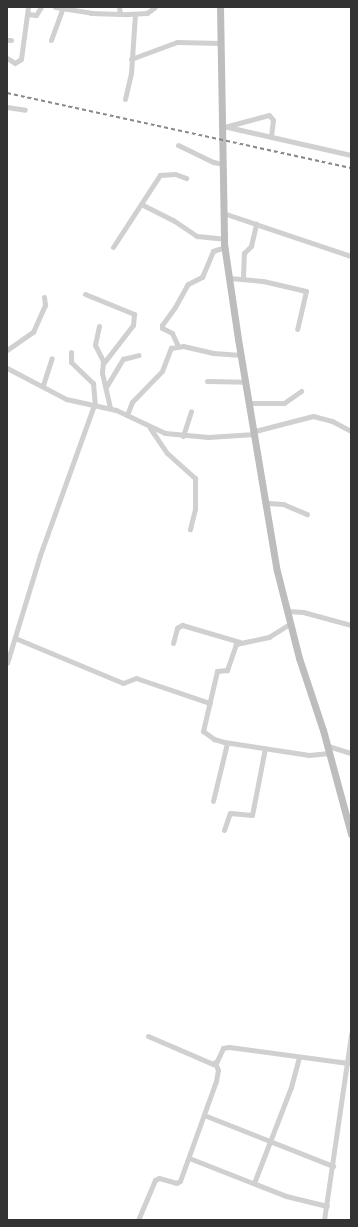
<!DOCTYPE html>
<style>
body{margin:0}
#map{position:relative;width:358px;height:1227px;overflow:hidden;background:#fff;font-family:Jost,sans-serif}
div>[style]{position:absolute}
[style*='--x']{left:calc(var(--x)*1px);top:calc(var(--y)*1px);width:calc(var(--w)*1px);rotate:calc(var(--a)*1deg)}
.street>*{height:5px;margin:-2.5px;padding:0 2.5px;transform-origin:2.5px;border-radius:2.5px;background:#d0d0d0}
.secondary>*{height:7px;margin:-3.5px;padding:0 3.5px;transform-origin:3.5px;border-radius:3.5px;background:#bdbdbd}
.rail>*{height:1.5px;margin-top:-0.75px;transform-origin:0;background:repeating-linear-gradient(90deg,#888 0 4px,transparent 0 7px)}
span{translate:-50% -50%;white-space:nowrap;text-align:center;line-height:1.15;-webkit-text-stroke:4px #fff;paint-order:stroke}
.frame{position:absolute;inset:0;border:8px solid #333;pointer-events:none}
</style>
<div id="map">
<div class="street">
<div style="--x:55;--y:7;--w:36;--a:9"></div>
<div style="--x:91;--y:13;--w:37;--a:2"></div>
<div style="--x:128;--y:14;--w:19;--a:-3"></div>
<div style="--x:147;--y:13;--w:10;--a:-37"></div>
<div style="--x:119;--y:7;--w:7;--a:82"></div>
<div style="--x:28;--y:14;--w:8;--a:7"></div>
<div style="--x:36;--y:15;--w:9;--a:-58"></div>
<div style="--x:7;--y:40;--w:4;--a:0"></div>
<div style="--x:51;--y:40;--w:33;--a:-70"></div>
<div style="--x:7;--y:58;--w:9;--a:32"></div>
<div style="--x:15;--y:63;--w:7;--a:-34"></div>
<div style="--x:21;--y:59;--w:52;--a:-82.3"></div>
<div style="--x:131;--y:59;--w:49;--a:-20.3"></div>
<div style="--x:177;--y:42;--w:43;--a:1.3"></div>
<div style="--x:125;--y:99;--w:27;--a:-77"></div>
<div style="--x:131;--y:73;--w:59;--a:-86.1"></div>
<div style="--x:7;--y:107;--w:18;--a:9"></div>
<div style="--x:223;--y:126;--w:131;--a:12.8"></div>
<div style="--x:228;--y:126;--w:42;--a:-15"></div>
<div style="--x:269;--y:115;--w:6;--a:51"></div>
<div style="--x:273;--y:120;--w:17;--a:97"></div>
<div style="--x:178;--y:145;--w:39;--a:26"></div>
<div style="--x:213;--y:162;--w:10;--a:11"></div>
<div style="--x:141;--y:204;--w:36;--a:27"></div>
<div style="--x:173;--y:220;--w:29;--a:34"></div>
<div style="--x:197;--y:236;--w:27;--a:6"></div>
<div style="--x:223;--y:213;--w:135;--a:18.6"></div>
<div style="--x:113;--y:247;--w:86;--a:-56.9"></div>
<div style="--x:160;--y:175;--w:15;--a:-4"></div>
<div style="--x:175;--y:174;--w:12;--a:20"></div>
<div style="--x:229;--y:278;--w:34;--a:5"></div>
<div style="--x:263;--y:281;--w:44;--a:13.1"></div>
<div style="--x:306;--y:291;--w:39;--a:103"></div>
<div style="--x:243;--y:278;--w:25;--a:-88"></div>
<div style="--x:244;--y:253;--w:10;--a:-45"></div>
<div style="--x:251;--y:246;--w:23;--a:-77"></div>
<div style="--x:85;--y:294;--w:53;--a:22.2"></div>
<div style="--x:134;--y:314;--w:11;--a:95"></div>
<div style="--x:133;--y:325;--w:49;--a:127.6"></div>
<div style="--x:99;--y:326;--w:19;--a:102"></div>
<div style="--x:95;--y:345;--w:18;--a:63"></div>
<div style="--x:103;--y:361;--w:12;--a:95"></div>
<div style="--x:102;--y:373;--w:36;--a:77"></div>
<div style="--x:178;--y:346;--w:14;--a:-115"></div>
<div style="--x:172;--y:333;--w:11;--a:-153"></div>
<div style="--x:162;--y:328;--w:3;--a:-90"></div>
<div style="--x:162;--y:325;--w:22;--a:-54"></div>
<div style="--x:175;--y:307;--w:26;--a:-61"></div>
<div style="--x:188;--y:284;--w:16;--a:-27"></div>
<div style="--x:202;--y:277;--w:28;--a:-67"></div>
<div style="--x:213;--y:251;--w:13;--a:-18"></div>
<div style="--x:7;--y:350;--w:32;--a:-35"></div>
<div style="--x:33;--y:332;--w:30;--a:-66"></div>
<div style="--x:45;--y:305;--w:8;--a:-97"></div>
<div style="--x:71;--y:352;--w:10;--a:90"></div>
<div style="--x:71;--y:362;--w:30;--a:44"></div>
<div style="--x:93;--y:383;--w:22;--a:85"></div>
<div style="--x:7;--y:368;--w:67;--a:27.7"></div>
<div style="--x:66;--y:399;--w:51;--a:12.4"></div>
<div style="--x:116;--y:410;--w:54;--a:25.1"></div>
<div style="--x:165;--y:433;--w:43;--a:5.3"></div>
<div style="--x:208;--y:437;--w:47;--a:-3.7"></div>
<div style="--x:207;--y:381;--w:39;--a:1"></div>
<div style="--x:43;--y:385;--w:28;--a:-72"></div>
<div style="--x:106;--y:387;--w:33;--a:-59"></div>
<div style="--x:123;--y:359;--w:16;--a:-14"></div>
<div style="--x:250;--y:403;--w:34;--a:0"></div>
<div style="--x:284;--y:403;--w:21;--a:-35"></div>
<div style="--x:127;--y:415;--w:14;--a:-69"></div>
<div style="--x:132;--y:402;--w:43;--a:-45.9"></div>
<div style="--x:162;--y:371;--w:25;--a:-69"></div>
<div style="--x:171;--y:348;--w:12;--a:-9"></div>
<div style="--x:183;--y:346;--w:31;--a:13"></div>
<div style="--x:213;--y:353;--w:28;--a:4"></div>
<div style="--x:150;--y:428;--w:30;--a:56"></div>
<div style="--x:167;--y:453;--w:38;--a:42"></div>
<div style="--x:195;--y:478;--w:31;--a:90"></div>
<div style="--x:195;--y:509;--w:21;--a:104"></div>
<div style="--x:255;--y:431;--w:60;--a:-14.5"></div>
<div style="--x:313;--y:416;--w:20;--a:15"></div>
<div style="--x:332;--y:421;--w:21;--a:28"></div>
<div style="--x:183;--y:436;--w:26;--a:-72"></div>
<div style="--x:268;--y:503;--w:15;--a:4"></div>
<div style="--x:283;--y:504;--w:26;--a:23"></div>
<div style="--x:288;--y:611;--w:15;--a:4"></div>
<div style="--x:303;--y:612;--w:50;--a:15.2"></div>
<div style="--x:291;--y:623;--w:26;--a:148"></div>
<div style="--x:269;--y:637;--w:34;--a:168"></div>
<div style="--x:236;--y:644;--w:28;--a:109"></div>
<div style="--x:227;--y:670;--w:10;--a:174"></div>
<div style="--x:217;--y:671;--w:62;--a:103.1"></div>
<div style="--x:203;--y:731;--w:14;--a:36"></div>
<div style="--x:214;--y:739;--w:10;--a:17"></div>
<div style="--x:224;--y:742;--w:86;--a:8.7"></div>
<div style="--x:309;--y:755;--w:20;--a:-6"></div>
<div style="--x:15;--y:638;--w:117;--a:22.6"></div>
<div style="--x:123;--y:683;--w:14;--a:-21"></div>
<div style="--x:136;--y:678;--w:78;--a:18.7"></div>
<div style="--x:173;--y:643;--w:16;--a:-75"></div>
<div style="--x:177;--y:628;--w:6;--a:-31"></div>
<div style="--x:182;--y:625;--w:60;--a:16.3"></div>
<div style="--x:7;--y:663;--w:113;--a:-73"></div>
<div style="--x:40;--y:555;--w:159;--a:-70.2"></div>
<div style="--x:328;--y:746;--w:24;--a:17"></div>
<div style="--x:213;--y:801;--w:60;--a:-76.4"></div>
<div style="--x:224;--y:830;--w:18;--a:-71"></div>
<div style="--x:230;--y:813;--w:22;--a:5"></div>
<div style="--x:252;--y:815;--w:68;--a:-79"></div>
<div style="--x:148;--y:1036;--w:71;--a:23.3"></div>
<div style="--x:213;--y:1064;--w:5;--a:-37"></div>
<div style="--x:217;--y:1061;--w:14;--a:-65"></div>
<div style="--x:223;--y:1048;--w:6;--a:-9"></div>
<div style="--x:229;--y:1047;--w:120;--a:7.7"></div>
<div style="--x:204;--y:1115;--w:139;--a:21.6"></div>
<div style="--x:189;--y:1158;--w:104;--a:21.4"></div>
<div style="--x:286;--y:1196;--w:42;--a:13.7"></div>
<div style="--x:254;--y:1183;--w:103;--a:-68.9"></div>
<div style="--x:291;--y:1087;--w:31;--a:-75"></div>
<div style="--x:138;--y:1220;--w:43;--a:-67"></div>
<div style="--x:155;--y:1180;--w:4;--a:-27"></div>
<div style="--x:159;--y:1178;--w:18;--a:16"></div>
<div style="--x:176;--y:1183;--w:4;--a:-27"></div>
<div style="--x:180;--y:1181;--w:106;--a:-70.2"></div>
<div style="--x:216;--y:1081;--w:11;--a:-80"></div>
<div style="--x:218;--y:1070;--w:8;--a:-113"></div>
<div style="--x:324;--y:1220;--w:188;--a:-81.7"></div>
</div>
<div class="secondary">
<div style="--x:220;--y:7;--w:237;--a:89"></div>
<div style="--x:224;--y:244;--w:96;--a:81.6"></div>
<div style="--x:238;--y:339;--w:235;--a:80.5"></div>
<div style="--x:277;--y:571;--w:90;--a:75.8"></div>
<div style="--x:299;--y:658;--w:76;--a:71.6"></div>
<div style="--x:323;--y:730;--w:108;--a:74.9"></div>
</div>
<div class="rail">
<div style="--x:7;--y:93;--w:352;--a:12.3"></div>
</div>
<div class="frame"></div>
</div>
